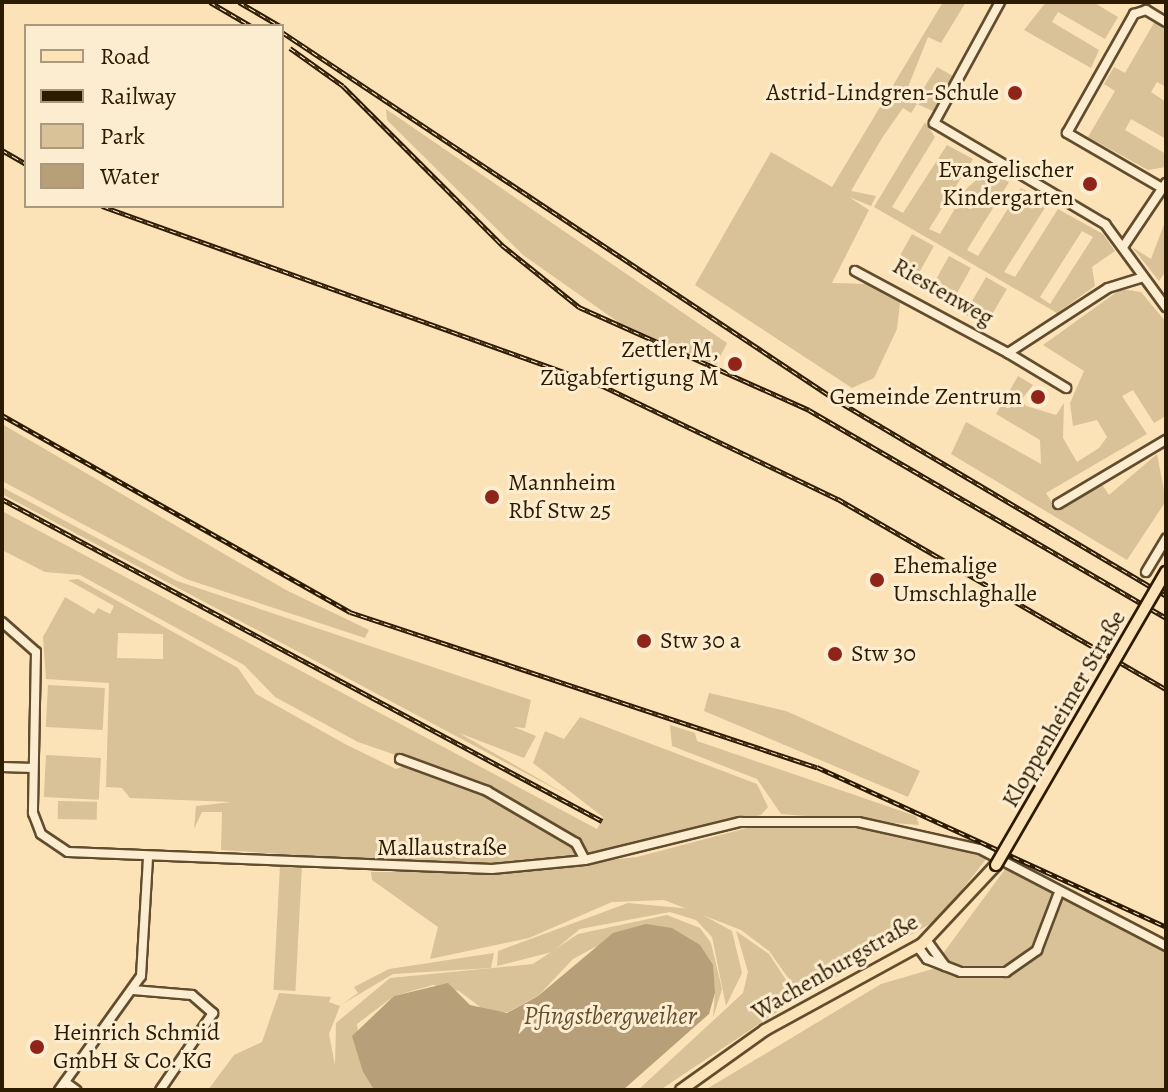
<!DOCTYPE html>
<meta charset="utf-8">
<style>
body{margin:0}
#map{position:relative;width:1168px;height:1092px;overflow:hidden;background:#fce3b7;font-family:Alegreya,serif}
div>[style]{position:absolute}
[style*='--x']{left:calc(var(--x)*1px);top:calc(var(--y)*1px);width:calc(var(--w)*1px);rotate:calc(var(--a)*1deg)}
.green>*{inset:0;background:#d9c198;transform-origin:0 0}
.water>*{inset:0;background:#b69f79}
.roads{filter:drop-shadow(2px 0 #614d2e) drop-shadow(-2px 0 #614d2e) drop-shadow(0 2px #614d2e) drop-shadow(0 -2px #614d2e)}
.minor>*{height:8px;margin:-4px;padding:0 4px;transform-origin:4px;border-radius:4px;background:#fdedd0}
.major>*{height:10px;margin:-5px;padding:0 5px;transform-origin:5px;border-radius:5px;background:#fce3b7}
.rail>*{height:5px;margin-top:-2.5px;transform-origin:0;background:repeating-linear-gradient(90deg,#fdedd0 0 6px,#2d1b01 0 12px);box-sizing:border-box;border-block:2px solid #2d1b01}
.bridges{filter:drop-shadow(2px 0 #2d1b01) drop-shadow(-2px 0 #2d1b01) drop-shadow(0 2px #2d1b01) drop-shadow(0 -2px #2d1b01)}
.major-bridge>*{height:10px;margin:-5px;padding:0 5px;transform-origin:5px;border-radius:5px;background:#fce3b7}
.dots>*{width:22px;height:22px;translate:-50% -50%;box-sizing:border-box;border:4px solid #fdedd0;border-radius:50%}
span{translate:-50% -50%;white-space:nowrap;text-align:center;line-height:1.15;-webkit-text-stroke:6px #fdedd0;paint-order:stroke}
.poi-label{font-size:24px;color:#2d1b01}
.right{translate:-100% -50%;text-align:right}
.left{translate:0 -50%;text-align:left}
.street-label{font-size:24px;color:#2d1b01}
.water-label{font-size:26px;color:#645031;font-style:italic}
.frame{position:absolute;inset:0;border:4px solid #2d1b01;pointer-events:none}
.legend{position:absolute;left:24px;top:24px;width:260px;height:184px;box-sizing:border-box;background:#fdedd0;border:2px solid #aa997d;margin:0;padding:10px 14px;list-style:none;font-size:24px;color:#2d1b01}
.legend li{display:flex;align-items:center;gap:16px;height:40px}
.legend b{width:40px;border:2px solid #aa997d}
</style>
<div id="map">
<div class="green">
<div style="clip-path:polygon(943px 2px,966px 2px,941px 43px,928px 37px,908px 87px,920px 94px,937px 67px,953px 76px,933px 111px,917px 104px,911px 113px,903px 108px,882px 138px,851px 191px,876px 196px,871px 206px,849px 197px,869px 210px,832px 283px,868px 284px,900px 303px,897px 329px,874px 378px,852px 388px,695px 285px,771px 152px,832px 187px)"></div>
<div style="clip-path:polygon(1046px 2px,1093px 2px,1118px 17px,1105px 39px,1058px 12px,1052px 22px,1099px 50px,1091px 68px,1024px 30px)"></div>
<div style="clip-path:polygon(1155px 21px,1166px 29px,1166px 87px,1157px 82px,1151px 92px,1166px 102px,1166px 139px,1131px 119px,1125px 130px,1166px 154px,1166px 167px,1148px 170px,1088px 137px,1115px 91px,1104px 84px,1114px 67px,1125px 73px)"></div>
<div style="clip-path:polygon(386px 109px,727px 343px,716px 365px,628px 329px,523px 255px,387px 120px)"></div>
<div style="clip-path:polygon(evenodd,925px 122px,935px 137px,892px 207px,903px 213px,947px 145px,973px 159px,929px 229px,940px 234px,967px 188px,988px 170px,1009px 182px,967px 250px,978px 256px,1021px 188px,1048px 203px,1004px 272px,1015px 277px,1058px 209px,1103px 234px,1115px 251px,1092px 267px,1095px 286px,1057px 313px,874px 207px,925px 122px,1082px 231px,1093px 237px,1050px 304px,1040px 297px,1082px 231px)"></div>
<div style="clip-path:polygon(1166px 219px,1166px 271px,1159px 281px,1132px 247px,1151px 259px)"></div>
<div style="left:912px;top:234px;width:25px;height:43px;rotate:29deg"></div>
<div style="left:949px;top:256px;width:25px;height:43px;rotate:29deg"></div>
<div style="left:986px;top:277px;width:24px;height:43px;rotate:30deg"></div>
<div style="clip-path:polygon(1121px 289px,1141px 292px,1166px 322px,1166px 416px,1154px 423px,1133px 390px,1122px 396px,1147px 434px,1046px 493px,1056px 509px,1101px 483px,1109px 495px,1157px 454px,1166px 501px,1127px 560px,951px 454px,966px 422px,1041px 464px,1040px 440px,996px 414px,1018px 376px,1033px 385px,1021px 400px,1026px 406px,1056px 415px,1064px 403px,1063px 438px,1077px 462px,1099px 448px,1107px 437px,1097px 420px,1073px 426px,1070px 403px,1084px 371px,1043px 345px)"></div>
<div style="clip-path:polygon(2px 424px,286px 590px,369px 630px,365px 638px,186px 579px,2px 481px)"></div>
<div style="clip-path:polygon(2px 487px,177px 581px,531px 700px,525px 728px,514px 727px,536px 736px,524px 758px,459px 733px,574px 799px,2px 494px)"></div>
<div style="clip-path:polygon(2px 511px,597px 829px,603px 817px,533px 763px,545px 731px,564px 739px,580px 717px,757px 784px,768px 807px,761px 815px,586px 854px,482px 785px,358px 742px,275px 697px,244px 665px,80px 575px,45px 572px,2px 550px)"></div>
<div style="clip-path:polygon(evenodd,78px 579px,238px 668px,256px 694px,345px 744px,396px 769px,406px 765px,486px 792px,574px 846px,575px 857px,484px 867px,221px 850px,222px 812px,202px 812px,194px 829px,196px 806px,232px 802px,130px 798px,122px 788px,106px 787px,109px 683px,46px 679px,43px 637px,65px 597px,94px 614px,98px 608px,110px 614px,114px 606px,68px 580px,78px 579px,118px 633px,163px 634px,163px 659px,117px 658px,118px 633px)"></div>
<div style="left:48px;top:685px;width:57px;height:42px;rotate:3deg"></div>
<div style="clip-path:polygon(709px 693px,786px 711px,920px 771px,908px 797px,704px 711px)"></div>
<div style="clip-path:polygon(670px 725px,695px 733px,697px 741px,916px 816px,919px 825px,781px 814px,757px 779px,672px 746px)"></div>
<div style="left:46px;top:755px;width:55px;height:42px;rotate:3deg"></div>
<div style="left:58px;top:801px;width:39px;height:18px;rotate:1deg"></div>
<div style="clip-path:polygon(766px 823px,883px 828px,987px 858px,939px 919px,801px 996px,769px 951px,741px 930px,664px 900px,612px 902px,529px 938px,430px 959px,438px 927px,372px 880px,371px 872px,502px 872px,637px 857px)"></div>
<div style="left:280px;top:865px;width:22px;height:125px;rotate:3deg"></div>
<div style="clip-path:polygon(1006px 868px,1166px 950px,1166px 1090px,705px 1090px,881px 984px,943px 966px,944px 952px)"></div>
<div style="clip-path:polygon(628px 903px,692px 909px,732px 931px,742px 973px,726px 1006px,712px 937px,696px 920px,670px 912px,580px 929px,552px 952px,497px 966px,498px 951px)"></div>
<div style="clip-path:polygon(667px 915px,700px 928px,711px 943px,722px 989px,713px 1018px,715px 993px,627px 930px,573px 959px,539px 995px,508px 1012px,488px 1013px,459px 991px,433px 985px,394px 996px,357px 1024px,363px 1072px,374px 1090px,208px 1090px,234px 1055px,262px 1042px,279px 993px,331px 997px,329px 1002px,340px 1006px,329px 1034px,335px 1065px,336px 1023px,390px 978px,533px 964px,578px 934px)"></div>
<div style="clip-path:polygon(736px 931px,769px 954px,798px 998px,660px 1090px,638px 1090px,743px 993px,748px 972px)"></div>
<div style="clip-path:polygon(494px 953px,491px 968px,393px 974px,341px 1005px,358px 993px,354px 987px,389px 969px)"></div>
</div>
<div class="water">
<div style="clip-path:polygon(646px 924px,672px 928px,700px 945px,713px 965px,715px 993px,709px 1014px,623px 1090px,374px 1090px,363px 1072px,352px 1036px,394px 996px,448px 983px,470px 1005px,507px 1013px,538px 996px,613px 933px)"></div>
</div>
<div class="roads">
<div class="minor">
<div style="--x:1000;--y:2;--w:138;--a:118.6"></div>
<div style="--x:934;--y:123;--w:199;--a:30.6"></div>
<div style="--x:1105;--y:224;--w:103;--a:53.7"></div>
<div style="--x:1162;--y:188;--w:110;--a:-149.9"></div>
<div style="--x:1067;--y:133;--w:137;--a:-60.6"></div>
<div style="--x:1134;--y:14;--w:13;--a:-18"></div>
<div style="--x:1146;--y:10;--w:23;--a:31"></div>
<div style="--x:1123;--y:247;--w:77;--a:-56.1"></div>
<div style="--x:855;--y:271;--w:174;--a:28.2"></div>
<div style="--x:1008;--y:353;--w:119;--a:-33"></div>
<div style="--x:1108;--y:288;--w:37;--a:-17"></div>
<div style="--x:1008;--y:353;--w:68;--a:31.1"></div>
<div style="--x:1058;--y:504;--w:126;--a:-30.7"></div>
<div style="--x:1146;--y:572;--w:39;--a:-59"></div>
<div style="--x:2;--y:622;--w:45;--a:41.4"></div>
<div style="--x:36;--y:652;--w:161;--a:91.1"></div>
<div style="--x:33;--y:813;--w:22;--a:69"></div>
<div style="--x:41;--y:834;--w:32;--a:34"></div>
<div style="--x:68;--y:852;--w:424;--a:2.3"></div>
<div style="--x:492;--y:869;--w:93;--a:-5.5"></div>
<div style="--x:585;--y:860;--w:160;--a:-13.8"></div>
<div style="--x:740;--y:822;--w:118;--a:0"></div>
<div style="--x:858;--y:822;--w:125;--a:12.5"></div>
<div style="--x:980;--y:849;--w:210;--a:27.5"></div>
<div style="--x:400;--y:759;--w:93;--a:20.2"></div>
<div style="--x:487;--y:791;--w:103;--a:30.3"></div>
<div style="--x:576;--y:843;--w:19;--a:62"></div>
<div style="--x:2;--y:767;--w:31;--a:2"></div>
<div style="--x:927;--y:941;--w:31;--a:54"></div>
<div style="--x:918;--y:947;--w:15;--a:53"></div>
<div style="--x:927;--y:959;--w:36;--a:21"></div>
<div style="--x:961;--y:972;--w:45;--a:0"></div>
<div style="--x:1006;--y:972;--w:38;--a:-35"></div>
<div style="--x:1037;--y:950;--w:59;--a:-69.1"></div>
<div style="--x:133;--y:990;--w:59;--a:4.8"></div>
<div style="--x:192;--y:995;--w:28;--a:41"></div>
<div style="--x:213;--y:1013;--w:93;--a:124.5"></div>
<div style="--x:65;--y:1082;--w:14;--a:36"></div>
<div style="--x:59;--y:1090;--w:140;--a:-54.3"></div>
<div style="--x:141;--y:976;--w:119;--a:-86.6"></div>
</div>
<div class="major">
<div style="--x:681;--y:1090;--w:103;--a:-35.5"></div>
<div style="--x:765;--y:1030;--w:179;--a:-28.7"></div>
<div style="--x:922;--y:944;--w:108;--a:-46.9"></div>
</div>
</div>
<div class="rail">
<div style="--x:210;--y:2;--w:48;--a:30.3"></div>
<div style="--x:239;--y:2;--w:48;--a:30.3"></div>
<div style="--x:282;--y:32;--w:661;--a:33.59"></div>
<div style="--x:833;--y:398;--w:387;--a:30.7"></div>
<div style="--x:290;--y:48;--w:65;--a:35.6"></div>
<div style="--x:343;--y:86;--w:225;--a:45"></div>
<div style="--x:502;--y:245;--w:99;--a:38.8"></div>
<div style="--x:579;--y:307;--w:252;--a:24.1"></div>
<div style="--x:809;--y:410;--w:413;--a:30.2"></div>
<div style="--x:2;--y:150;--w:28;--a:30"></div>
<div style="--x:102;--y:206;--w:532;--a:19.76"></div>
<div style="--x:603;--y:386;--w:261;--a:25.7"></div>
<div style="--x:838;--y:499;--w:379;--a:30.1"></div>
<div style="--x:2;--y:415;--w:400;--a:29.5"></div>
<div style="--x:350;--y:612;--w:492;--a:18.4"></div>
<div style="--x:817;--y:767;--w:384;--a:24.6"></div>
<div style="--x:2;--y:499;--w:681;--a:28.22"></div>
</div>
<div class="bridges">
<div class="major-bridge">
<div style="--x:996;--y:865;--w:339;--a:-59.9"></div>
</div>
</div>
<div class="dots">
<div style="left:1015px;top:93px;background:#8f2418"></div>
<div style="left:1090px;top:184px;background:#8f2418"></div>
<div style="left:735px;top:364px;background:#8f2418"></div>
<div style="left:1038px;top:397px;background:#8f2418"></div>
<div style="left:492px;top:497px;background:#8f2418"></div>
<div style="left:877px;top:580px;background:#8f2418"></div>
<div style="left:644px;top:641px;background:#8f2418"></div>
<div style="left:835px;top:654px;background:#8f2418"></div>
<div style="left:37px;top:1047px;background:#8f2418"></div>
</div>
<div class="poi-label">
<span class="right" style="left:999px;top:93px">Astrid-Lindgren-Schule</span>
<span class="right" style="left:1074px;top:184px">Evangelischer<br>Kindergarten</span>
<span class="right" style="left:719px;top:364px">Zettler M,<br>Zugabfertigung M</span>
<span class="right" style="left:1022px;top:397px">Gemeinde Zentrum</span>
<span class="left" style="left:508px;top:497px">Mannheim<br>Rbf Stw 25</span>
<span class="left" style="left:893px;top:580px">Ehemalige<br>Umschlaghalle</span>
<span class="left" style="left:660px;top:641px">Stw 30 a</span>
<span class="left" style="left:851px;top:654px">Stw 30</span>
<span class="left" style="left:53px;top:1047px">Heinrich Schmid<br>GmbH &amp; Co. KG</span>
</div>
<div class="street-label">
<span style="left:943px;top:292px;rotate:30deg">Riestenweg</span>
<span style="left:1064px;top:709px;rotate:-60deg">Kloppenheimer Straße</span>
<span style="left:442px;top:848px">Mallaustraße</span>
<span style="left:835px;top:967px;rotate:-30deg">Wachenburgstraße</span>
</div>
<div class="water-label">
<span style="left:610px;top:1016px">Pfingstbergweiher</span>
</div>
<div class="frame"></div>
<ul class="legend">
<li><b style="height:10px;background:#fce3b7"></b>Road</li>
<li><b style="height:10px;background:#2d1b01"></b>Railway</li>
<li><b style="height:22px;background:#d9c198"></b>Park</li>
<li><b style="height:22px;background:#b69f79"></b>Water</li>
</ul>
</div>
